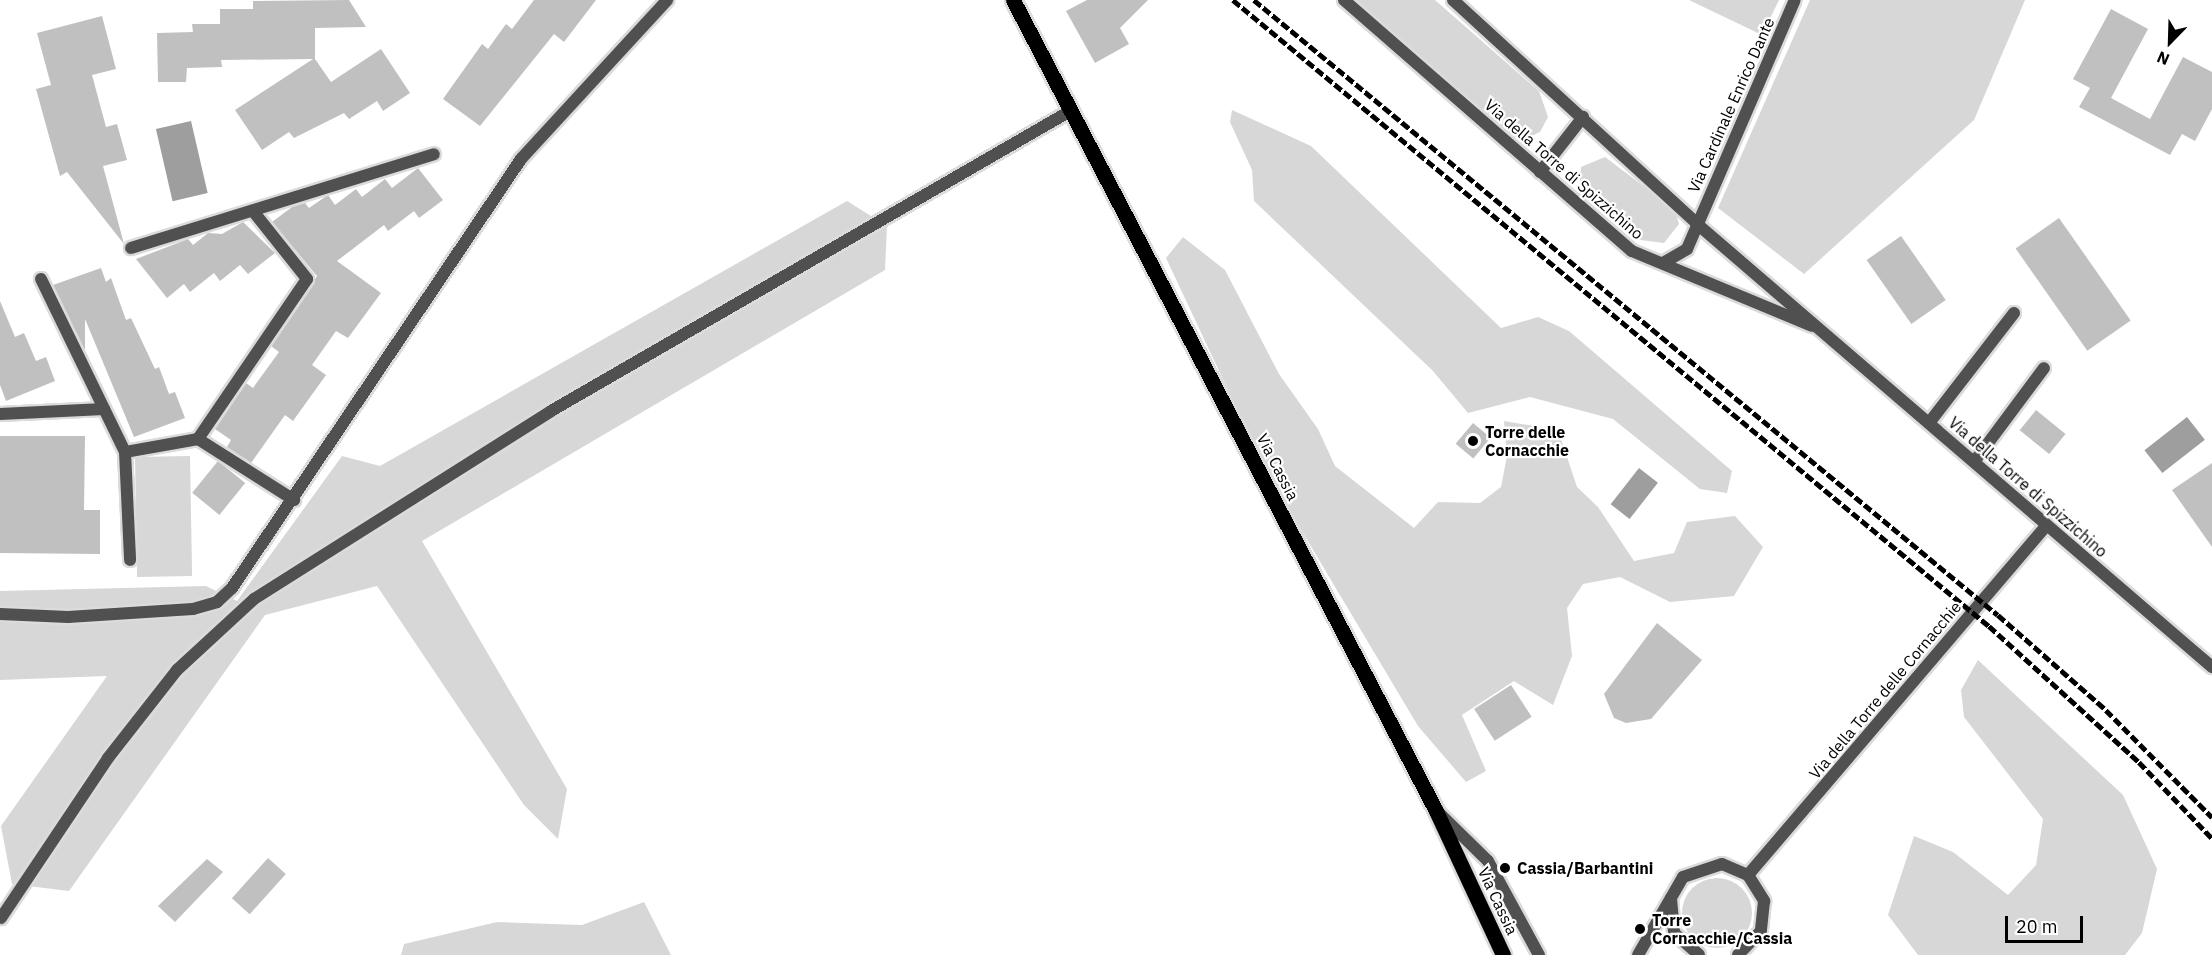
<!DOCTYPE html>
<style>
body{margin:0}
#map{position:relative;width:2212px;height:955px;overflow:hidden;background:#fff;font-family:"IBM Plex Sans",sans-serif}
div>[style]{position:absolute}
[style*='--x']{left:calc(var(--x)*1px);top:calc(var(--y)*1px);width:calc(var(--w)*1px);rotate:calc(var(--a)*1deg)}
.green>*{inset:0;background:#d7d7d7;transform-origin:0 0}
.round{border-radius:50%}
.water>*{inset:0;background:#9e9e9e;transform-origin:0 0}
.building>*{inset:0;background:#c0c0c0;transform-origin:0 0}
.roads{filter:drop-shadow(2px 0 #dbdbdb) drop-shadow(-2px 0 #dbdbdb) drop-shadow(0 2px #dbdbdb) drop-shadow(0 -2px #dbdbdb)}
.lane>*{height:12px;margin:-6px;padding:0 6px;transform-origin:6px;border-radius:6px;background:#505050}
.street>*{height:12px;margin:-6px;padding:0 6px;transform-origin:6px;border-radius:6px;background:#505050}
.primary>*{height:15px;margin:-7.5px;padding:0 7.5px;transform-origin:7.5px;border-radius:7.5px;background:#000}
.rail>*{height:4.5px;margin-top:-2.25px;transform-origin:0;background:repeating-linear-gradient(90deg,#000 0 9px,transparent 0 12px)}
.dots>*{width:16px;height:16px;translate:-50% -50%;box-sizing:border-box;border:3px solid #fff;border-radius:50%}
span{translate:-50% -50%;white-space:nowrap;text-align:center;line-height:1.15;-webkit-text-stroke:4.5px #fff;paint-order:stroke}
.street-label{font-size:16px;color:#000}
.poi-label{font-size:16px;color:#000;font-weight:700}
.left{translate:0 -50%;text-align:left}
.north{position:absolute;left:2140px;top:12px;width:60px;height:60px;-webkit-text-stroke:4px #fff;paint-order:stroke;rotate:203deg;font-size:16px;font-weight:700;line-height:24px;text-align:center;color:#000}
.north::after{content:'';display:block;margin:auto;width:21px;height:27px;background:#000;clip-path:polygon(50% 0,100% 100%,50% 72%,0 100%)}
.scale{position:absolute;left:2005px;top:916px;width:78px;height:27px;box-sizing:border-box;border:3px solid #000;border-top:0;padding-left:8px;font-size:18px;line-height:21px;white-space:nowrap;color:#000;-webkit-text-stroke:4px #fff;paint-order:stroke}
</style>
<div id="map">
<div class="green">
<div style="clip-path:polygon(1354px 0,1435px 0,1539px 91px,1548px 117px,1540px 132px,1525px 139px,1507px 135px)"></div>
<div style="clip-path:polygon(1689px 0,1779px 0,1762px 35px)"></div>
<div style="clip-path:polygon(1810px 0,2025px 0,1974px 120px,1804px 274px,1718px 208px)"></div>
<div style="clip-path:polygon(1232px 110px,1311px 146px,1501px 328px,1538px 317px,1569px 331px,1732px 471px,1727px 493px,1700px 489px,1613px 419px,1530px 397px,1468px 413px,1433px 371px,1254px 201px,1252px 170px,1230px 122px)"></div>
<div style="clip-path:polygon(1605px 157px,1675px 210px,1679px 224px,1664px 243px,1640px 240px,1579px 194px,1581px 167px)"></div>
<div style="clip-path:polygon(847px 201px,887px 226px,885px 270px,422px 541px,567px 789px,558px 839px,524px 805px,377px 586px,265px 615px,69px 891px,12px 884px,1px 826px,107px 676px,0 680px,0 591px,206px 586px,237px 601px,342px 456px,380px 466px)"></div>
<div style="clip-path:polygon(1183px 237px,1225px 270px,1279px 374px,1318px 429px,1335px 466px,1414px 528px,1438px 502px,1480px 503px,1501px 487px,1507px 456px,1504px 421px,1558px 430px,1577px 487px,1598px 507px,1634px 561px,1674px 553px,1687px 522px,1735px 516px,1763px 547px,1734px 596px,1670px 602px,1620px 577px,1583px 584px,1567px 608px,1572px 656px,1553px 705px,1514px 681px,1462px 715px,1486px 771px,1466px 782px,1418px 726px,1266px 471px,1166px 258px)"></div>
<div style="left:190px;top:456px;width:120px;height:55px;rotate:89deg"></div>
<div style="clip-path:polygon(1978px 660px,2123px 795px,2157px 869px,2142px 933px,2125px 955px,1918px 955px,1888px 915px,1914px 836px,1953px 852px,2008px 895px,2036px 865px,2043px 819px,1964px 717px,1961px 690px)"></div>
<div class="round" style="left:1682px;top:878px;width:70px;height:70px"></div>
<div style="clip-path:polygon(644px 902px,671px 955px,401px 955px,404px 944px,497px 922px,582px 925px)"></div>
</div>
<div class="water">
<div style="left:191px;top:121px;width:74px;height:36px;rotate:77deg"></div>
<div style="left:2187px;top:417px;width:29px;height:54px;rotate:52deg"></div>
<div style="left:1639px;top:468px;width:24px;height:46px;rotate:38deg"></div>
</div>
<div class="building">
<div style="clip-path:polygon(349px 0,366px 27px,315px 28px,315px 59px,331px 82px,381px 49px,410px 93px,383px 111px,377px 101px,349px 119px,344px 113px,294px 138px,289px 132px,262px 150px,235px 110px,313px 59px,221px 60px,222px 67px,187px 68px,186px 82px,158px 82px,157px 33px,193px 32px,192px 24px,220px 24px,220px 9px,253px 9px,253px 1px)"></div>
<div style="clip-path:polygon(534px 0,596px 0,564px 42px,554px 34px,480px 126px,443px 99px,482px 44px,488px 49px,506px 24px,512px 29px)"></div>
<div style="clip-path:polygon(1087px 0,1148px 0,1120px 28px,1129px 44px,1095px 63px,1066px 11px)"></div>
<div style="clip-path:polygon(2111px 9px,2148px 29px,2111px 98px,2150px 119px,2183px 57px,2212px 72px,2212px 109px,2195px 141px,2182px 134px,2170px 155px,2079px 107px,2090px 88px,2073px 79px)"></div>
<div style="clip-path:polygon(102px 16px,116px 69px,92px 75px,106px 127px,117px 124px,127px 160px,103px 166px,124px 244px,67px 172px,60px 176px,36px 89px,51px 85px,37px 33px)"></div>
<div style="clip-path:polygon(418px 168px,443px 200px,419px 218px,414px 211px,388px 231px,384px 225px,337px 261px,381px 293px,348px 338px,336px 331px,312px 365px,326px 375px,293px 421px,285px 415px,251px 463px,227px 447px,231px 440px,215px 429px,246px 383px,253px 388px,279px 352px,271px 346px,317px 276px,272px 222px,292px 207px,305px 203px,309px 208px,328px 195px,335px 205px,356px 189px,362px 197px,385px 179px,392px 188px)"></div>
<div style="left:2059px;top:218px;width:125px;height:53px;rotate:55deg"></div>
<div style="clip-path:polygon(243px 222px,275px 253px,248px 274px,240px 265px,220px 281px,214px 273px,190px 292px,184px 284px,167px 298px,136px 259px,188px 239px,193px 245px,208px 233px,222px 234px)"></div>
<div style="left:1901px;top:236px;width:78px;height:42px;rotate:55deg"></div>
<div style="clip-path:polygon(101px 268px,106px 282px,111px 278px,126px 320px,131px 318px,155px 369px,159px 367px,169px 394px,175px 392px,185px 418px,134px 437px,85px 319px,85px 351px,53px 285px)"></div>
<div style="clip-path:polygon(0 301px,15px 337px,24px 333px,36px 361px,46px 357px,55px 381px,6px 401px,0 385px)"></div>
<div style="left:2036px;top:410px;width:38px;height:26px;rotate:39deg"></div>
<div style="left:1473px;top:423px;width:23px;height:27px;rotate:40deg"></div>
<div style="clip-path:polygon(0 436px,85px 436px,84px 510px,100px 510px,100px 554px,0 553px)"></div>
<div style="left:218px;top:461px;width:35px;height:41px;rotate:39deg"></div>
<div style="clip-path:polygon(2212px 463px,2212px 547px,2172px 490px)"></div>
<div style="clip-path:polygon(1657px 623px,1702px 660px,1651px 719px,1626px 723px,1614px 718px,1604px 694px)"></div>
<div style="left:1511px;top:685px;width:38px;height:44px;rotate:57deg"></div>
<div style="left:268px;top:858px;width:24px;height:54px;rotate:42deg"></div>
<div style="clip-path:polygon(207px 859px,223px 872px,175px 922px,158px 906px)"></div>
</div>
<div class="roads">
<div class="lane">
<div style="--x:41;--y:279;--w:192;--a:64.1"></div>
<div style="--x:125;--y:452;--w:108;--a:87.3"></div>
<div style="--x:0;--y:414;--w:104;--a:-2.8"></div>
<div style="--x:1929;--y:423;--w:139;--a:-52.3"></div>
<div style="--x:125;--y:452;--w:74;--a:-10.1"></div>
<div style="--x:1974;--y:462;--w:117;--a:-53.3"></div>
<div style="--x:1;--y:918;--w:192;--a:-56.2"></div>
<div style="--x:108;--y:758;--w:112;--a:-51.9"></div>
<div style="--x:177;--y:670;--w:105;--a:-42.7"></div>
<div style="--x:254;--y:599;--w:352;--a:-32.3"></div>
<div style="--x:551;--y:411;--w:602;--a:-30.02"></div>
</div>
<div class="street">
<div style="--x:1344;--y:0;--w:382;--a:41.1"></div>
<div style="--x:1632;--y:251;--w:195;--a:22.6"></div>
<div style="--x:1453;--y:0;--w:330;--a:42.5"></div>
<div style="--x:1696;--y:223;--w:681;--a:40.71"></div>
<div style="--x:1540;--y:172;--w:70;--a:-52"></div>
<div style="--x:253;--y:211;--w:87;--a:51.5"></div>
<div style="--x:307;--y:279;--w:194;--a:124.3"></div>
<div style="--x:198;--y:439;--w:114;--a:32.4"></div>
<div style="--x:131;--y:248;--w:317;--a:-17.2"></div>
<div style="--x:1663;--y:263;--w:28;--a:-30"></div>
<div style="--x:1687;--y:249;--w:271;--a:-66.6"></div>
<div style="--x:0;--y:614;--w:68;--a:2.5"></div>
<div style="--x:68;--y:617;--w:125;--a:-3.7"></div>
<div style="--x:193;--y:609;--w:25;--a:-16"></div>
<div style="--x:217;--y:602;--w:21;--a:-43"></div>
<div style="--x:232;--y:588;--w:517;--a:-56.03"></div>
<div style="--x:521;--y:159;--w:216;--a:-47.4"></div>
<div style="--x:1437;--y:811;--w:71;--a:44.4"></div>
<div style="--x:1488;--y:861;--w:107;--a:61.5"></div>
<div style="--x:1748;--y:875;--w:459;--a:-49.5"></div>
<div style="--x:1671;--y:898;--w:35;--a:85"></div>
<div style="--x:1674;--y:933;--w:33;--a:41"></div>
<div style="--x:1638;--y:955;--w:90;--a:-60"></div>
<div style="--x:1683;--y:877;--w:41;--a:-18.4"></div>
<div style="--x:1722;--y:864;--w:28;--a:23"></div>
<div style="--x:1748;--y:875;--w:31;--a:58"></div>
<div style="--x:1764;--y:901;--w:30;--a:96"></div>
<div style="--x:1761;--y:931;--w:33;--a:134"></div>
</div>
<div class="primary">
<div style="--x:1013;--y:0;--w:915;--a:62.45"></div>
<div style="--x:1436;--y:811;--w:159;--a:65"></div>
</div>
</div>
<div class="rail">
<div style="--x:1233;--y:0;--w:982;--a:39.63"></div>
<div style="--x:1989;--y:626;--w:202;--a:42.2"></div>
<div style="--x:2139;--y:762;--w:105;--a:46.2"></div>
<div style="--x:1254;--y:0;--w:965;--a:39.58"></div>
<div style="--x:1998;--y:615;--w:144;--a:41.3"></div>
<div style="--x:2106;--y:710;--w:151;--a:45.3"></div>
</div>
<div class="dots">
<div style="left:1473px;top:441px;background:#000"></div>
<div style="left:1505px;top:868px;background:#000"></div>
<div style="left:1640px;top:929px;background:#000"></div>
</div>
<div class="street-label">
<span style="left:1731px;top:105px;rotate:-66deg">Via Cardinale Enrico Dante</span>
<span style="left:1564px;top:169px;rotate:41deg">Via della Torre di Spizzichino</span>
<span style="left:1278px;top:467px;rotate:63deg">Via Cassia</span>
<span style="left:2028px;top:487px;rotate:41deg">Via della Torre di Spizzichino</span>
<span style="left:1885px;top:690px;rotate:-50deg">Via della Torre delle Cornacchie</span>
<span style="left:1498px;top:901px;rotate:65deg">Via Cassia</span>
</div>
<div class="poi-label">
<span class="left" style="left:1485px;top:441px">Torre delle<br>Cornacchie</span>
<span class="left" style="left:1517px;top:868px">Cassia/Barbantini</span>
<span class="left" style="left:1652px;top:929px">Torre<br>Cornacchie/Cassia</span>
</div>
<div class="north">N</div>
<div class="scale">20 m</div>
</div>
